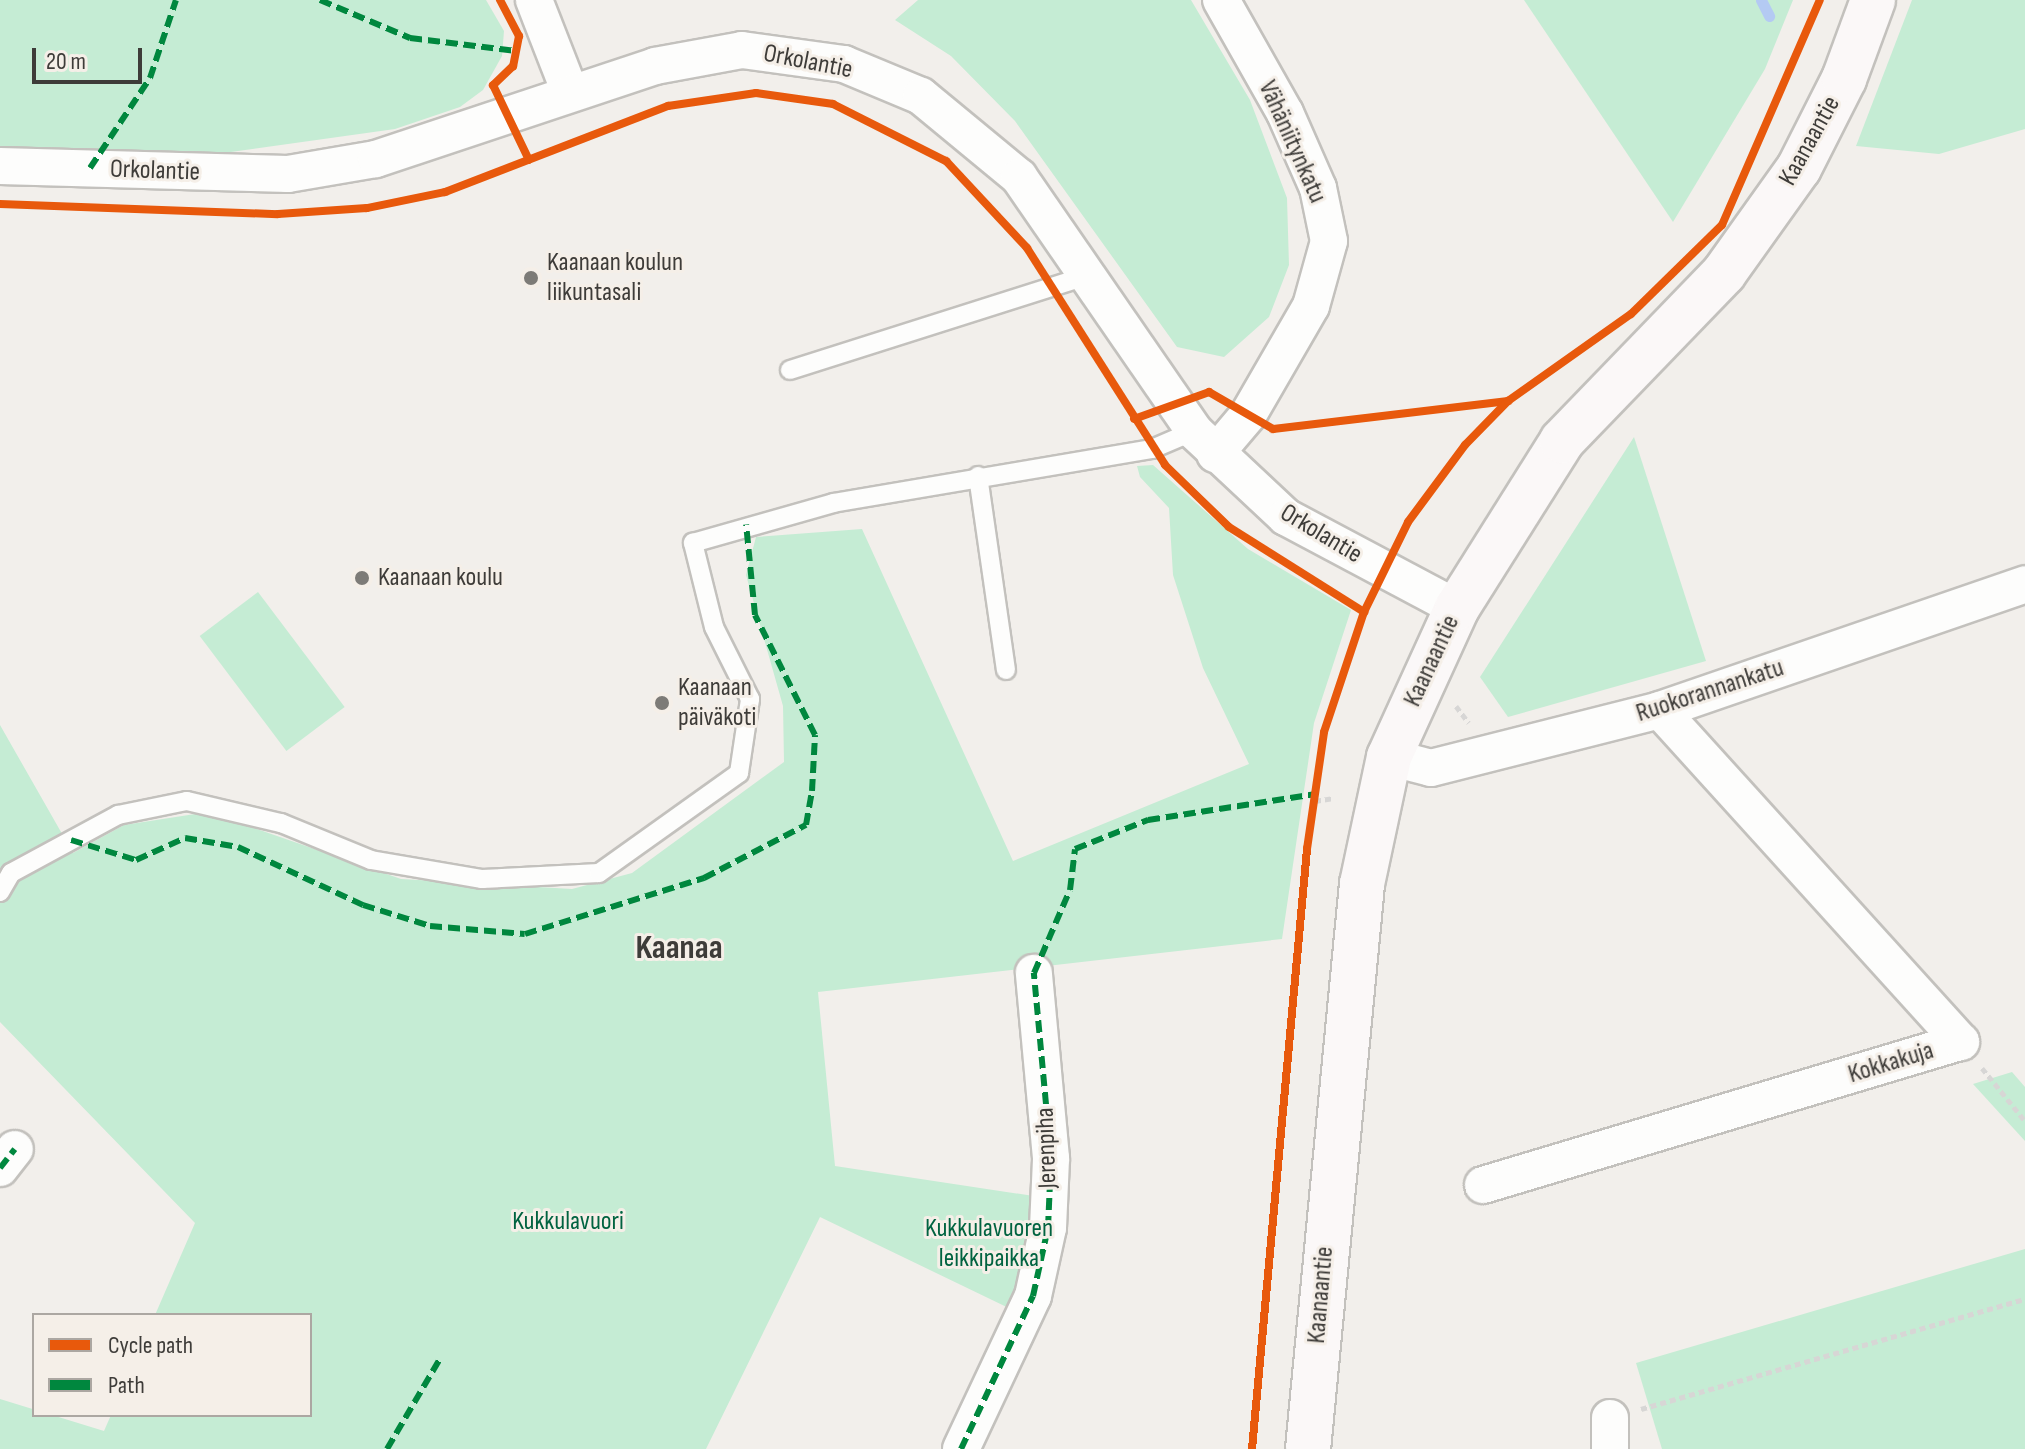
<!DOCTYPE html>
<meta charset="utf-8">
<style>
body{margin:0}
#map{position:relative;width:2025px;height:1449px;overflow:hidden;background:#f2efeb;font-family:"Sofia Sans Condensed",sans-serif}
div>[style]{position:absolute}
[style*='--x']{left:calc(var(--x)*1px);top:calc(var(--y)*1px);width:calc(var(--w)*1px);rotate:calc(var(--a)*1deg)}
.green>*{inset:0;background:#c5ecd4;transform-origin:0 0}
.stream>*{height:11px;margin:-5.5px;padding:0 5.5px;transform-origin:5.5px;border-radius:5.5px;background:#b4caf3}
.path>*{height:5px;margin-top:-2.5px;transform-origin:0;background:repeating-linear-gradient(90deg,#d7d6d5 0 6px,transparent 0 10px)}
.roads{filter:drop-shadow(2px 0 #c3c1bd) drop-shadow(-2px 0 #c3c1bd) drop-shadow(0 2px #c3c1bd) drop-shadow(0 -2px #c3c1bd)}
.lane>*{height:18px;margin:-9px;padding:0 9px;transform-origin:9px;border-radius:9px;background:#fdfdfc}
.street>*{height:36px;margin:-18px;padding:0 18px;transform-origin:18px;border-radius:18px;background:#fdfdfc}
.secondary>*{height:44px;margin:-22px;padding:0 22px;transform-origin:22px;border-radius:22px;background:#fbf8f8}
.quiet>*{height:6px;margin-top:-3px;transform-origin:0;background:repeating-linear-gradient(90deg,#00873e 0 12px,transparent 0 18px)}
.cycleway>*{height:8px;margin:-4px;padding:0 4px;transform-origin:4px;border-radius:4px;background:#e8590c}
.dots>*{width:22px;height:22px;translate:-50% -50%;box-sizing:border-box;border:4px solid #f5efe8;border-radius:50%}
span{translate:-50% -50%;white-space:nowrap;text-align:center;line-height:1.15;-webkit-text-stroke:6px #f5efe8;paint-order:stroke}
.street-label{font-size:26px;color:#3e3c39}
.poi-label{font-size:26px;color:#3e3c39}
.left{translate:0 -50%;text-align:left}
.park-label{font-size:26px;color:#016340}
.district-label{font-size:34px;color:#3e3c39;font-weight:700}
.legend{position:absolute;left:32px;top:1313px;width:280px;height:104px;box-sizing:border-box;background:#f5efe8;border:2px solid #aca7a2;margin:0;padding:10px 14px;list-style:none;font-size:24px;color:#3e3c39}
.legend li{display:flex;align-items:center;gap:16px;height:40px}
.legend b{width:40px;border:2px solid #aca7a2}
.scale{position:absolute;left:32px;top:48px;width:110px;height:36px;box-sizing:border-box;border:4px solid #3e3c39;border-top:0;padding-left:10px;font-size:24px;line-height:28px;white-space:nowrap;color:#3e3c39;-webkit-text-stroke:6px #f5efe8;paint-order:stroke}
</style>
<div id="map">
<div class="green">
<div style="clip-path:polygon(0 0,486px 0,504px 31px,502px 56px,483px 90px,460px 107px,395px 129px,195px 157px,0 146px)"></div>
<div style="clip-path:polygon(918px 0,1191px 0,1250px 100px,1287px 198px,1289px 265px,1269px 317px,1224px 357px,1177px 347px,1015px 121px,951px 56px,895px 20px)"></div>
<div style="clip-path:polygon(1524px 0,1793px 0,1765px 69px,1673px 222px)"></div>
<div style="clip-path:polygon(1912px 0,2025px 0,2025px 129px,1939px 154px,1856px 146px)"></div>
<div style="clip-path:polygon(1634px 437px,1706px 661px,1508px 717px,1480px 677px)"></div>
<div style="clip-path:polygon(1153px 465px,1248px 549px,1351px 610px,1314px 723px,1282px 939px,818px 992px,835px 1166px,1040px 1197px,1017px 1312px,820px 1217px,706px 1449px,0 1449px,0 1399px,104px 1431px,111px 1415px,310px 1415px,310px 1315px,155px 1315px,195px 1223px,0 1022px,0 725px,73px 853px,124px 825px,208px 812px,401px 879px,572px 889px,632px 873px,784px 762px,783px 706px,746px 575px,756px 537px,862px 529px,1013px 861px,1249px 764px,1203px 668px,1173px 575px,1169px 508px,1140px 477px,1137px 466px)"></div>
<div style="left:258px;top:592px;width:144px;height:73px;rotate:53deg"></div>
<div style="clip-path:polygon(2012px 1072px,2025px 1087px,2025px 1141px,1973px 1084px)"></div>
<div style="clip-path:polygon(2025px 1249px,2025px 1449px,1662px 1449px,1636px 1363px)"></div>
</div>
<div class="stream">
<div style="--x:1761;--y:0;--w:18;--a:63"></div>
</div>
<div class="path">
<div style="--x:1456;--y:706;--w:21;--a:53"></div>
<div style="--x:1315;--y:801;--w:19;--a:-9"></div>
<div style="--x:1982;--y:1068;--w:68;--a:50.9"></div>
<div style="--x:1641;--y:1409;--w:399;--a:-16"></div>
</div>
<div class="roads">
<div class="lane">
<div style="--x:790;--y:370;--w:315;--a:-17.6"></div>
<div style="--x:978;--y:476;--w:196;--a:81.8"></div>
<div style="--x:0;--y:892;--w:22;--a:-60"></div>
<div style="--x:11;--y:873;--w:122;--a:-28.5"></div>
<div style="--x:118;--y:815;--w:70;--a:-11.5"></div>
<div style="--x:187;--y:801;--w:97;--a:13.2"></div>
<div style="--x:281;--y:823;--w:97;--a:22.3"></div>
<div style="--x:371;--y:860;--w:113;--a:9.7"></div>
<div style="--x:482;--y:879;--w:117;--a:-2.9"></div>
<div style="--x:599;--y:873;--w:172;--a:-35.5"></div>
<div style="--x:739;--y:773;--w:75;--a:-81.5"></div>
<div style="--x:750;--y:699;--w:80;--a:-116.6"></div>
<div style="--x:714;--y:627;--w:87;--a:-104"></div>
<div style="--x:693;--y:543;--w:146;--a:-15.9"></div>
<div style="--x:833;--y:503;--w:324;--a:-9.6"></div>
<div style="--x:1152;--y:449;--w:46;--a:-23.2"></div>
</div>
<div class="street">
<div style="--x:534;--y:0;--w:97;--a:68.7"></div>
<div style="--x:0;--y:166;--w:288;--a:1.6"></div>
<div style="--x:288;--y:174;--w:89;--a:-9.7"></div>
<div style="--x:376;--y:159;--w:294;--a:-18.4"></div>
<div style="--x:655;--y:66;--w:88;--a:-10.4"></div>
<div style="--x:742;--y:50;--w:103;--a:7.8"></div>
<div style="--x:844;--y:64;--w:83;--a:22.6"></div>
<div style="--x:921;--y:96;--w:127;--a:39.6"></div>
<div style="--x:1019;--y:177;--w:308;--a:55.4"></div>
<div style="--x:1194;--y:431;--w:126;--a:43.1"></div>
<div style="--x:1286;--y:517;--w:194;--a:28"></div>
<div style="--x:1215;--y:454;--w:51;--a:-49.8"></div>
<div style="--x:1248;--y:415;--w:126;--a:-60"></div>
<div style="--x:1311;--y:306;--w:67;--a:-74.5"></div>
<div style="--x:1329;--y:241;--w:54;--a:-101.7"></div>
<div style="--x:1318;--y:188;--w:82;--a:-113.7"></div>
<div style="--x:1285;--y:113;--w:130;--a:-119.5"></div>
<div style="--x:1389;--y:757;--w:43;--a:14.7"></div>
<div style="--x:1431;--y:768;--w:236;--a:-14.2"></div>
<div style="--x:1660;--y:710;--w:386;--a:-19"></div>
<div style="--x:0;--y:1168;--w:24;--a:-52"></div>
<div style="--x:1483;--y:1185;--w:499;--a:-16.7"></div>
<div style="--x:1961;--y:1042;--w:448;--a:-132.2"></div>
<div style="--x:1610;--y:1418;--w:31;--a:90"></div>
<div style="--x:961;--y:1449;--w:169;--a:-64.8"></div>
<div style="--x:1033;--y:1296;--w:70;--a:-77.6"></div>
<div style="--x:1048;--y:1228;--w:70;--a:-87.5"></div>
<div style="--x:1051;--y:1158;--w:186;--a:-95.3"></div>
</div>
<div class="secondary">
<div style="--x:1308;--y:1449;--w:568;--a:-84.54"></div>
<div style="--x:1362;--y:884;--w:130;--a:-78"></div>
<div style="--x:1389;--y:757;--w:164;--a:-65.5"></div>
<div style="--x:1457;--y:608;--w:197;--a:-57.8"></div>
<div style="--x:1562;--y:441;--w:233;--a:-46"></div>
<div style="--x:1724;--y:273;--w:129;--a:-54.5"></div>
<div style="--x:1799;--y:168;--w:100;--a:-63.2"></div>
<div style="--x:1844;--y:79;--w:84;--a:-69.8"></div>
</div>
</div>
<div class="quiet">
<div style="--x:320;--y:0;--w:98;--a:22.9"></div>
<div style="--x:410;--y:38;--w:107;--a:7"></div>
<div style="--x:90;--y:168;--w:108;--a:-56.3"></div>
<div style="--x:150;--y:78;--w:82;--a:-71.6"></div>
<div style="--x:71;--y:840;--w:68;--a:17.1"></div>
<div style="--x:136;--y:860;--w:54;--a:-24.2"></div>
<div style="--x:185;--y:838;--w:54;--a:9.6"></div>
<div style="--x:238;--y:847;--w:138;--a:24.9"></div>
<div style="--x:363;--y:905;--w:70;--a:17.4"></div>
<div style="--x:430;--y:926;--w:95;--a:4.8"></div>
<div style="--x:525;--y:934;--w:188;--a:-17.4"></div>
<div style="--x:704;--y:878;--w:115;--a:-27.5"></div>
<div style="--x:806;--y:825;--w:35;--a:-80"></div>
<div style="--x:812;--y:791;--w:56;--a:-86.9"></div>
<div style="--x:815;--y:735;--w:134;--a:-116.6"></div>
<div style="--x:755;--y:615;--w:91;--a:-95.6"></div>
<div style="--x:0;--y:1168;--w:24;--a:-52"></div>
<div style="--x:387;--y:1449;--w:107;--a:-59.6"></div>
<div style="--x:961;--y:1449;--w:169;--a:-64.8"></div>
<div style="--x:1033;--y:1296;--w:70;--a:-77.6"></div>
<div style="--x:1048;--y:1228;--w:70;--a:-87.5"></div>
<div style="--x:1051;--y:1158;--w:186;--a:-95.3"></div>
<div style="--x:1034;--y:973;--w:90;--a:-66.6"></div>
<div style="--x:1070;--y:890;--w:41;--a:-83"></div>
<div style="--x:1075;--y:849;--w:79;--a:-21.7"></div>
<div style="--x:1148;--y:820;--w:170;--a:-8.8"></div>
</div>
<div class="cycleway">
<div style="--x:500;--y:0;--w:41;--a:62.2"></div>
<div style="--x:519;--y:36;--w:31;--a:101"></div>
<div style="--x:513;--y:66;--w:28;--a:136"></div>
<div style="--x:493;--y:85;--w:83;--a:64.4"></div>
<div style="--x:0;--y:204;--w:278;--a:2.1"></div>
<div style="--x:278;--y:214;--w:89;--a:-3.9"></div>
<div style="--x:367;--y:208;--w:80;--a:-11.6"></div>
<div style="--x:445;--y:192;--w:239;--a:-21.1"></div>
<div style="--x:668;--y:106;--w:89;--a:-8.4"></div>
<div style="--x:756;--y:93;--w:78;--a:8.1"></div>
<div style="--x:833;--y:104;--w:127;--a:26.8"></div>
<div style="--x:946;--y:161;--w:119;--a:47"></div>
<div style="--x:1027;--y:248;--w:257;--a:57.5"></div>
<div style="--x:1165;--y:465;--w:89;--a:44.1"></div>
<div style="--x:1229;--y:527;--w:160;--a:32.2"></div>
<div style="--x:1134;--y:419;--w:80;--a:-19.8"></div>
<div style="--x:1209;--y:392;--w:74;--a:30"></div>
<div style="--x:1273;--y:429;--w:237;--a:-6.8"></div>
<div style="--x:1252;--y:1449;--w:603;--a:-84.76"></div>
<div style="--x:1307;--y:849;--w:118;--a:-81.7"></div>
<div style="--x:1324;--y:732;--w:126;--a:-71.6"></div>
<div style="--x:1364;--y:612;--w:100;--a:-63.9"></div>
<div style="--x:1408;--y:522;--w:96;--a:-53.5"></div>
<div style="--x:1465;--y:445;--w:62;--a:-45.7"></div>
<div style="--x:1508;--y:401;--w:151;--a:-35.3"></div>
<div style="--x:1631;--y:314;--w:127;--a:-44.4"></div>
<div style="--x:1722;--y:225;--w:245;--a:-66.5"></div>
</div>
<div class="dots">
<div style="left:531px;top:278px;background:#7d7b77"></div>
<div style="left:362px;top:578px;background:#7d7b77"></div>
<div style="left:662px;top:703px;background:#7d7b77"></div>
</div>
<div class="street-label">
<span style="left:808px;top:62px;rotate:11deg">Orkolantie</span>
<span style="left:1810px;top:141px;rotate:-61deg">Kaanaantie</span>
<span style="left:1292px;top:142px;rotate:66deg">Vähäniitynkatu</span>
<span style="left:155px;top:171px;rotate:2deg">Orkolantie</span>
<span style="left:1321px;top:534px;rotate:31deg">Orkolantie</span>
<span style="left:1432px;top:661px;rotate:-65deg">Kaanaantie</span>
<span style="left:1710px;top:691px;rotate:-18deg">Ruokorannankatu</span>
<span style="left:1891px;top:1063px;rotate:-17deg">Kokkakuja</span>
<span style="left:1047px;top:1148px;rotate:-92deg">Jerenpiha</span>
<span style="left:1321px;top:1295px;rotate:-85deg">Kaanaantie</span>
</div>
<div class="poi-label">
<span class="left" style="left:547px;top:278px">Kaanaan koulun<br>liikuntasali</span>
<span class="left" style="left:378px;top:578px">Kaanaan koulu</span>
<span class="left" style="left:678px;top:703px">Kaanaan<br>päiväkoti</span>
</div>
<div class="park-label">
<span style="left:568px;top:1222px">Kukkulavuori</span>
<span style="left:989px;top:1244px">Kukkulavuoren<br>leikkipaikka</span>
</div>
<div class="district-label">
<span style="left:679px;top:948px">Kaanaa</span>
</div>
<ul class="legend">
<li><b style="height:10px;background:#e8590c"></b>Cycle path</li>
<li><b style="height:10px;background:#00873e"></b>Path</li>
</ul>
<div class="scale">20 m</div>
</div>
